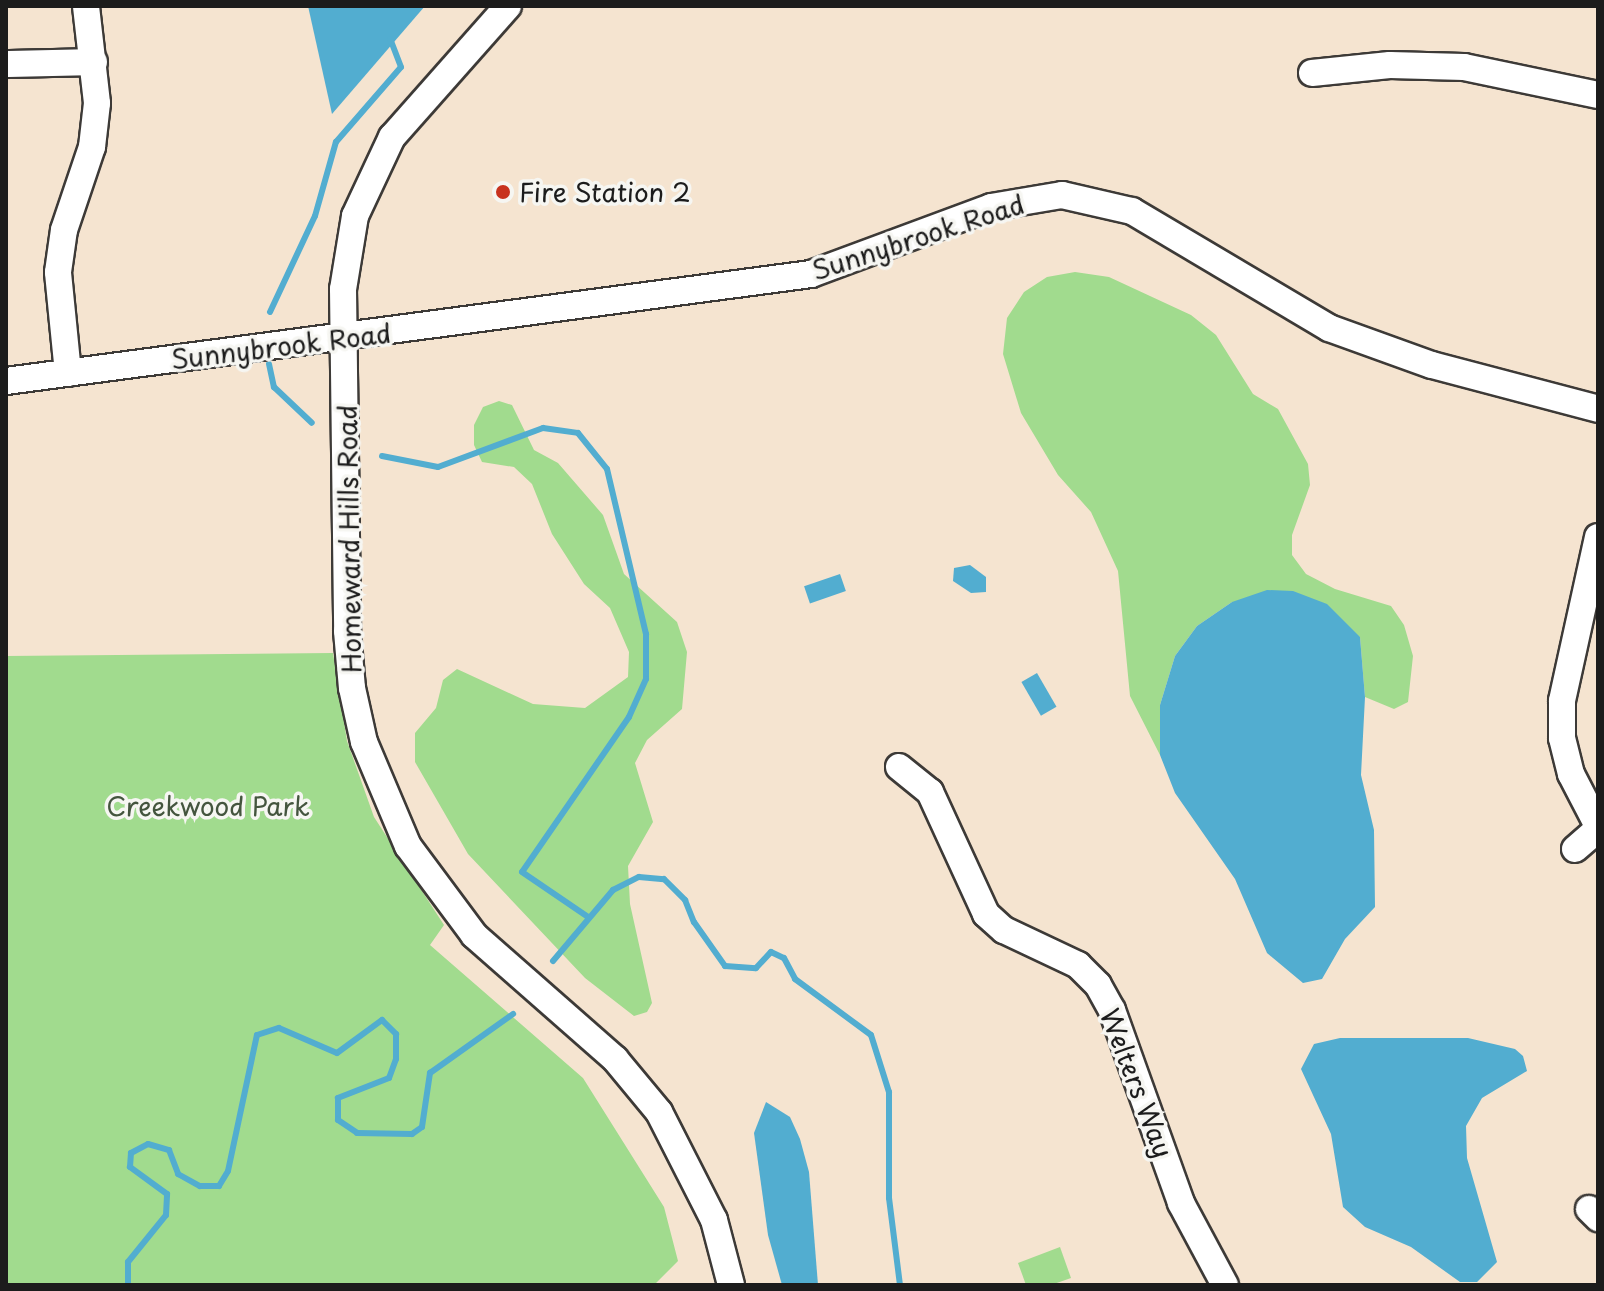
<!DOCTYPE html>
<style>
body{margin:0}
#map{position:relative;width:1604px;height:1291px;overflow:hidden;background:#f5e4d0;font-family:"Playpen Sans",sans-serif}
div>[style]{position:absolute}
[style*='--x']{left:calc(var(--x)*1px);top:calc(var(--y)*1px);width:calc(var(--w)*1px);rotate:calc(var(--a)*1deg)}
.green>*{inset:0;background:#a1db8e}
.water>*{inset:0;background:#52add0;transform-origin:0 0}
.stream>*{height:6px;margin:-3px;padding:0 3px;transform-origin:3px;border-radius:3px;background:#52add0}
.roads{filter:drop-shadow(2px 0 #3d3a37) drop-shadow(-2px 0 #3d3a37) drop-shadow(0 2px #3d3a37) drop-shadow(0 -2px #3d3a37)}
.minor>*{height:26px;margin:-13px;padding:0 13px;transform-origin:13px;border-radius:13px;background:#fff}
.dots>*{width:22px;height:22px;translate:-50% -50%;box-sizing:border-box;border:4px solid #f6f6f2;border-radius:50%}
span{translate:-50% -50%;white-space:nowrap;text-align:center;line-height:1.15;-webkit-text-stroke:7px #f6f6f2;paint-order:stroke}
.poi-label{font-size:26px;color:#1c1c1c}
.left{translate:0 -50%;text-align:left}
.street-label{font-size:26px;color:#1c1c1c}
.park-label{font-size:26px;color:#44553e}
.frame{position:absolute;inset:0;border:8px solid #1c1c1c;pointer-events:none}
</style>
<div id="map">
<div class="green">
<div style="clip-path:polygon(1075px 272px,1109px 277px,1191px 315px,1216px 335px,1253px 394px,1278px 409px,1308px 464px,1310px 485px,1292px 535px,1292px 555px,1306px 574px,1335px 589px,1391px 606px,1404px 625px,1413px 656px,1408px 702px,1394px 709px,1365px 697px,1360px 637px,1232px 602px,1197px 626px,1175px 656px,1160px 705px,1160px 755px,1130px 696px,1118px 571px,1091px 512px,1058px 475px,1021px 413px,1003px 354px,1007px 318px,1024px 292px,1047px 277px)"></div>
<div style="clip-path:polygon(499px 401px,512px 405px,534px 450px,558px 463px,603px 515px,624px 574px,677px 622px,687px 652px,682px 709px,647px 740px,635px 763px,653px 822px,628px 866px,630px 904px,652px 1003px,647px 1012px,634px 1016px,585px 978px,468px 854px,415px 762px,415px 733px,436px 708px,443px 680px,457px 669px,533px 704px,585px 708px,628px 677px,629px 652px,610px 608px,584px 584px,552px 534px,532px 484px,514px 467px,482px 462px,474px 445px,474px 425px,483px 407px)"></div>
<div style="clip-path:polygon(333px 653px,347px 741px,374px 817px,444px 925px,430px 945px,583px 1078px,664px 1207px,678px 1261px,654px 1285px,6px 1285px,6px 656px)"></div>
<div style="clip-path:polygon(1060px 1247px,1071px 1278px,1051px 1285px,1026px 1285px,1018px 1263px)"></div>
</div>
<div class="water">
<div style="clip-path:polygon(308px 6px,425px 6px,332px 114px)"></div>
<div style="clip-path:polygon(970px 565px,986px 577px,986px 592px,971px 593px,953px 581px,954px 568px)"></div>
<div style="left:840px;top:574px;width:18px;height:38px;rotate:71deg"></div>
<div style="clip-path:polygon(1267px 590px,1293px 591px,1327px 604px,1360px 637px,1365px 697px,1361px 775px,1374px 830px,1375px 907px,1345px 939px,1322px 979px,1303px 983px,1267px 953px,1235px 879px,1175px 793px,1160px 755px,1160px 705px,1175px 656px,1197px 626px,1232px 602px)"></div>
<div style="left:1037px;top:673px;width:39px;height:18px;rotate:60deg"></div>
<div style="clip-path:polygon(1340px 1038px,1468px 1038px,1515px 1049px,1523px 1056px,1527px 1071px,1482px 1098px,1466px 1126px,1467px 1158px,1497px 1262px,1477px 1282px,1460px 1282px,1411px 1247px,1365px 1227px,1343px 1207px,1331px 1134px,1301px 1069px,1314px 1044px)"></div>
<div style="clip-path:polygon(766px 1102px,790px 1117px,800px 1139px,809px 1172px,818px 1285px,782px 1285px,768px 1235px,754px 1133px)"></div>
</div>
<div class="stream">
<div style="--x:270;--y:312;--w:106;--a:-64.9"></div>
<div style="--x:315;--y:216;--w:77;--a:-74.2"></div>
<div style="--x:336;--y:142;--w:99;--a:-49.1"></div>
<div style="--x:401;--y:67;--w:30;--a:-111"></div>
<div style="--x:269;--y:364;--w:24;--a:78"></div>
<div style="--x:274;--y:387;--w:52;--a:43.5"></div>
<div style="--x:382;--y:456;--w:57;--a:11.1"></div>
<div style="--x:438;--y:467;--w:112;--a:-20.4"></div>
<div style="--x:543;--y:428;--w:35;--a:8"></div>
<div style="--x:578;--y:433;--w:46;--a:51.1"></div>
<div style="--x:607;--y:469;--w:170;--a:76.7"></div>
<div style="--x:646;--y:634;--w:45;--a:90"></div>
<div style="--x:646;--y:679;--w:42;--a:114.1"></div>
<div style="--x:629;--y:717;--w:188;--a:124.6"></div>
<div style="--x:522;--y:872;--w:80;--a:34.3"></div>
<div style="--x:553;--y:961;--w:93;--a:-49.8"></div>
<div style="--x:613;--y:890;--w:29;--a:-27"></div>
<div style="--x:639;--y:877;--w:25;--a:5"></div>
<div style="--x:664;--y:879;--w:30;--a:45"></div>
<div style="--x:685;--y:900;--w:24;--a:68"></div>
<div style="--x:694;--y:922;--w:54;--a:54.8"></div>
<div style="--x:725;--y:966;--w:31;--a:4"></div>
<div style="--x:756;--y:968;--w:22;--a:-47"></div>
<div style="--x:771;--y:952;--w:14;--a:25"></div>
<div style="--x:784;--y:958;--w:24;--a:62"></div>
<div style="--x:795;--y:979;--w:94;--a:36.4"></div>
<div style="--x:871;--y:1035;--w:60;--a:72.5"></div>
<div style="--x:889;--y:1092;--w:106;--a:90"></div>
<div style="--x:889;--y:1198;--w:88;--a:82.8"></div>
<div style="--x:128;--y:1285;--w:23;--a:-90"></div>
<div style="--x:128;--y:1262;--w:60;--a:-51"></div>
<div style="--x:166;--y:1215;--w:21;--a:-87"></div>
<div style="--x:167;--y:1194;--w:46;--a:-143.9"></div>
<div style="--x:130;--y:1167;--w:14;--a:-86"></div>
<div style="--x:131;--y:1153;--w:19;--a:-28"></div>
<div style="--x:148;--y:1144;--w:22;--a:16"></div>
<div style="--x:169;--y:1150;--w:26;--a:69"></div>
<div style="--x:178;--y:1174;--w:25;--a:29"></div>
<div style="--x:200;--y:1186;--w:19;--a:0"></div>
<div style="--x:219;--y:1186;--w:17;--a:-59"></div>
<div style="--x:228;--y:1171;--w:139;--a:-78"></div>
<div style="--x:257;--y:1035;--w:23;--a:-18"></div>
<div style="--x:279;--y:1028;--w:63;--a:23.3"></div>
<div style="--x:337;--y:1053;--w:56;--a:-36.3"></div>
<div style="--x:382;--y:1020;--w:20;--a:45"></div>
<div style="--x:396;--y:1034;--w:25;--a:90"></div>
<div style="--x:396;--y:1059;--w:20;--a:110"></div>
<div style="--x:389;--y:1078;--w:55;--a:158.6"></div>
<div style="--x:338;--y:1098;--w:22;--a:90"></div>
<div style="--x:338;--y:1120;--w:23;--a:34"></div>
<div style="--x:357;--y:1133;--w:55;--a:1"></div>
<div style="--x:412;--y:1134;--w:12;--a:-35"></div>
<div style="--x:422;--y:1127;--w:55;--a:-81.6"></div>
<div style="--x:430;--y:1073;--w:102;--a:-35.4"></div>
</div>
<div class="roads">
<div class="minor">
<div style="--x:508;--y:6;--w:175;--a:131.5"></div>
<div style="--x:392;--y:137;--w:87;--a:115.1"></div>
<div style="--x:355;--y:216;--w:74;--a:99.3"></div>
<div style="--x:343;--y:289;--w:342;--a:89.3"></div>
<div style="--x:347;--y:631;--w:57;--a:85"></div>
<div style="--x:352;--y:688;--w:55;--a:77.5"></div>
<div style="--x:364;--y:742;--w:113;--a:67.1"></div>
<div style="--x:408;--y:846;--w:111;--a:53.4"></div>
<div style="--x:474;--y:935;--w:188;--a:41.3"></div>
<div style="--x:615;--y:1059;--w:69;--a:50.3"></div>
<div style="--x:659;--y:1112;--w:121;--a:63"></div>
<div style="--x:714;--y:1220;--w:67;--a:75.3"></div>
<div style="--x:6;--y:64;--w:88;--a:-1.3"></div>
<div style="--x:1312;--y:73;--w:78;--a:-5.9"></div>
<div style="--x:1390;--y:65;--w:74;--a:1.5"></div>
<div style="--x:1464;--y:67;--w:137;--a:11.8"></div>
<div style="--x:68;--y:373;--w:101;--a:-95.7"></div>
<div style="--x:58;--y:272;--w:42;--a:-81.9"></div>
<div style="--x:64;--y:230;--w:88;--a:-71.4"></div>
<div style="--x:92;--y:147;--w:44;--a:-83.5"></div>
<div style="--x:97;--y:103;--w:98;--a:-96.5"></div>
<div style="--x:6;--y:381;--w:812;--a:-7.57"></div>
<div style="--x:811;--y:274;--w:192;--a:-20.4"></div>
<div style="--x:991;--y:207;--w:72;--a:-9.6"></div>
<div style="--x:1062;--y:195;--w:72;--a:12.9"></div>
<div style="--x:1132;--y:211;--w:229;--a:30.7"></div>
<div style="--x:1329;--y:328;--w:109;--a:19.8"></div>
<div style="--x:1432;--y:365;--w:172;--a:14.8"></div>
<div style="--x:1598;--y:537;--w:168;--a:102.4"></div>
<div style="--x:1562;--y:701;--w:37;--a:90"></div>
<div style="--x:1562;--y:738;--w:37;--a:76"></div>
<div style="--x:1571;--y:774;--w:59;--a:62.6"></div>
<div style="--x:899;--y:767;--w:40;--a:39"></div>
<div style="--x:930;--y:792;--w:134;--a:65.3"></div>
<div style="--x:986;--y:914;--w:24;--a:42"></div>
<div style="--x:1004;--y:930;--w:82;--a:25.3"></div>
<div style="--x:1078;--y:965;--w:28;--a:45"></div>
<div style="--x:1098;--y:985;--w:29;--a:61"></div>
<div style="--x:1112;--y:1010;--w:205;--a:70.3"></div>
<div style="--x:1181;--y:1203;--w:93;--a:61.8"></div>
<div style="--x:1575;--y:849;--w:30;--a:-41"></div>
<div style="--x:1589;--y:1209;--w:13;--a:45"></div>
</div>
</div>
<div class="dots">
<div style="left:503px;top:192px;background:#c8321e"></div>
</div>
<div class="poi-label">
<span class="left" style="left:519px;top:192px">Fire Station 2</span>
</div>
<div class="street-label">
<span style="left:918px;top:237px;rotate:-18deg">Sunnybrook Road</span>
<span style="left:281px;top:346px;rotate:-7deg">Sunnybrook Road</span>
<span style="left:349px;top:539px;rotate:-91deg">Homeward Hills Road</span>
<span style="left:1137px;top:1083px;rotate:69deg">Welters Way</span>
</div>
<div class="park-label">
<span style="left:208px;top:806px">Creekwood Park</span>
</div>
<div class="frame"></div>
</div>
